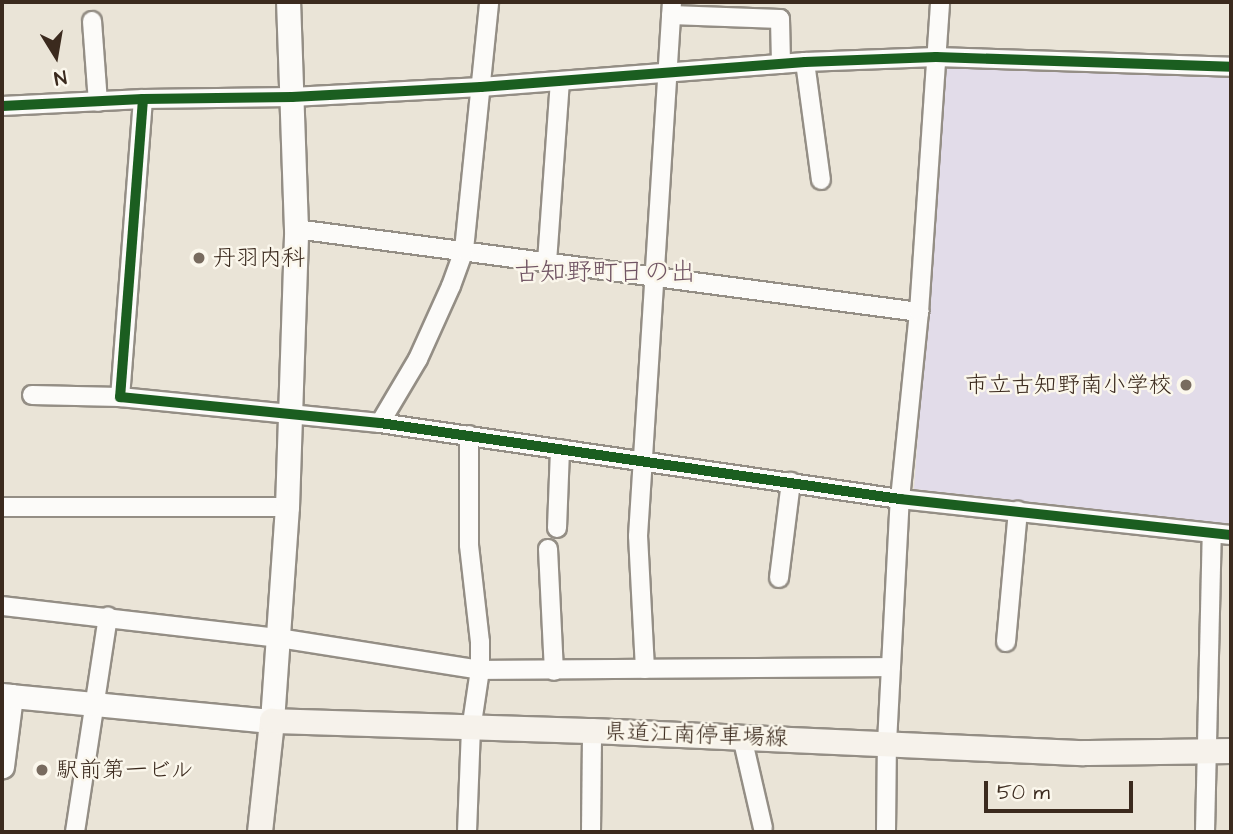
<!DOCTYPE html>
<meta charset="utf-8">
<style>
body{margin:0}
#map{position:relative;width:1233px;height:834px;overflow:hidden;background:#eae4d7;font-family:"Architects Daughter","Klee One",sans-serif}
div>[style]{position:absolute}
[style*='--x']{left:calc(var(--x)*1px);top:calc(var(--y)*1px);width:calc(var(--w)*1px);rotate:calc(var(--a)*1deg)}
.built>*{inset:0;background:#e2dce9}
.roads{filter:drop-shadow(2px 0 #948e85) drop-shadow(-2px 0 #948e85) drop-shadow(0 2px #948e85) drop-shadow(0 -2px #948e85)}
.minor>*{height:18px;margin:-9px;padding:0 9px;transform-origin:9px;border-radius:9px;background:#fcfbf9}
.tertiary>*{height:23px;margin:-11.5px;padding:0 11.5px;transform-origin:11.5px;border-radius:11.5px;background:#fcfbf9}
.secondary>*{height:24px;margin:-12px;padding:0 12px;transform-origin:12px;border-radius:12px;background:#f6f2eb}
.cycleway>*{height:10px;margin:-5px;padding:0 5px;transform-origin:5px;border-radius:5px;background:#1b5e20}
.dots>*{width:19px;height:19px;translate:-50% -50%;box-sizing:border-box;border:4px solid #fbf7ec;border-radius:50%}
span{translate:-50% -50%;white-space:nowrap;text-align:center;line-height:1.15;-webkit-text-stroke:5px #fbf7ec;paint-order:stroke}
.poi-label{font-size:23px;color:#3b2a1e}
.left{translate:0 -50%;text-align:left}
.right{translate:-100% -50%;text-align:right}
.street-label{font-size:23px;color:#3b2a1e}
.quarter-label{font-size:26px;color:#705463}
.frame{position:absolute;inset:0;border:4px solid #3b2a1e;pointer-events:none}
.north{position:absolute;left:21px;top:21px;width:70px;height:70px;-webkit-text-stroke:5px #fbf7ec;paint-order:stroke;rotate:169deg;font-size:19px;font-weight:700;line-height:28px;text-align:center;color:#3b2a1e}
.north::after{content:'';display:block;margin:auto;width:24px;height:32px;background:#3b2a1e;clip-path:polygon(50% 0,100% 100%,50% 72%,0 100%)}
.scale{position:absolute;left:984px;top:781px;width:149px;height:32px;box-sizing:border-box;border:4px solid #3b2a1e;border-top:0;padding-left:9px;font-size:21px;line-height:24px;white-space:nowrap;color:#3b2a1e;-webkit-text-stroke:5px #fbf7ec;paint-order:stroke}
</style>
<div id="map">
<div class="built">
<div style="clip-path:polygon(945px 68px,1231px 76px,1231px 524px,914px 489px)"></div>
</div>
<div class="roads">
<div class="minor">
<div style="--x:671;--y:15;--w:109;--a:2.1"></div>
<div style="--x:780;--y:19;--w:45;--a:88.7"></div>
<div style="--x:92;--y:21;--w:81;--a:85.8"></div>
<div style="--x:805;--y:62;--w:119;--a:82.3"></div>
<div style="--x:143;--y:99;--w:299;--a:94.4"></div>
<div style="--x:120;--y:397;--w:261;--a:5.7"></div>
<div style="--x:380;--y:423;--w:526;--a:8.32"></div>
<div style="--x:900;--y:499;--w:333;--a:6.2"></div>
<div style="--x:2;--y:106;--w:141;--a:-2.8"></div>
<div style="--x:143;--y:99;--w:149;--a:-0.8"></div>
<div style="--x:292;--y:97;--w:189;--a:-3"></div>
<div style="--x:481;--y:87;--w:325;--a:-4.4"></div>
<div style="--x:805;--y:62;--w:131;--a:-2.2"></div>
<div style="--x:936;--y:57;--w:295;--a:1.9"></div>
<div style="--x:296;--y:229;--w:629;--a:7.59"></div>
<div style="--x:547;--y:262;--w:181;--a:-85.9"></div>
<div style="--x:32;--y:395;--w:88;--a:1.3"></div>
<div style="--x:380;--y:423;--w:74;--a:-59.3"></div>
<div style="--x:418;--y:359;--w:80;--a:-65.7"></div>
<div style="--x:451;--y:286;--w:38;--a:-70"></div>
<div style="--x:464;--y:250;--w:249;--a:-84.2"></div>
<div style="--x:2;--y:507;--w:285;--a:0"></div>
<div style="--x:557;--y:528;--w:79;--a:-87.8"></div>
<div style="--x:548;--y:549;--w:122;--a:87.2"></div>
<div style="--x:779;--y:578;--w:97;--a:-82.9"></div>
<div style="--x:2;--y:606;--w:279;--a:6.6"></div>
<div style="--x:279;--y:638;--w:204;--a:9"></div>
<div style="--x:480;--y:670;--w:411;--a:-0.4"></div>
<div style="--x:1006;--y:642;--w:132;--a:-84.8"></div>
<div style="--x:645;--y:669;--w:133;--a:-93"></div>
<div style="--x:638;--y:536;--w:535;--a:-86.36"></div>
<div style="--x:742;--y:737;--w:93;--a:77"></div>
<div style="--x:75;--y:832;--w:218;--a:-81.3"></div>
<div style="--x:467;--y:832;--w:102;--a:-87.8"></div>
<div style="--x:471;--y:730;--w:61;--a:-81.5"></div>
<div style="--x:480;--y:670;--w:28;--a:-90"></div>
<div style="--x:480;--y:642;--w:98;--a:-96.5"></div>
<div style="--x:469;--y:545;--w:110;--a:-90"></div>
<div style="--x:591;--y:832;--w:101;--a:-89.4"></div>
<div style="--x:886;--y:832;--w:89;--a:-89.4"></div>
<div style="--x:887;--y:743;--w:244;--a:-87"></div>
<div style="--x:900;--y:499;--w:188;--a:-84.2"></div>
<div style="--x:919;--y:312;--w:311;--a:-86.1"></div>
<div style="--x:1205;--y:832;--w:299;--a:-88.7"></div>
</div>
<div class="tertiary">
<div style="--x:2;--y:695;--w:9;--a:6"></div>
<div style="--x:11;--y:696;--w:71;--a:97.3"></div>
<div style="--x:11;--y:696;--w:262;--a:5.5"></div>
<div style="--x:272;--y:721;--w:215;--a:-86"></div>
<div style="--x:287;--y:507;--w:278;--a:-88.1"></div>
<div style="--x:296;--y:229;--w:227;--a:-92"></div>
</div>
<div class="secondary">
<div style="--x:260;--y:832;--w:112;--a:-83.8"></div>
<div style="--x:272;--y:721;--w:320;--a:1.8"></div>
<div style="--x:592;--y:731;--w:492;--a:2.6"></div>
<div style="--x:1084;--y:753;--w:147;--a:-0.8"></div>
</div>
</div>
<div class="cycleway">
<div style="--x:143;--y:99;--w:299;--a:94.4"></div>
<div style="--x:120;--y:397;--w:261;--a:5.7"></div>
<div style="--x:380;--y:423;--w:526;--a:8.32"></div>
<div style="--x:900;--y:499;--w:333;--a:6.2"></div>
<div style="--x:2;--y:106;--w:141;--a:-2.8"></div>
<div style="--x:143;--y:99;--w:149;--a:-0.8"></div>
<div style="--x:292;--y:97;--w:189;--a:-3"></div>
<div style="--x:481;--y:87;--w:325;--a:-4.4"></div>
<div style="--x:805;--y:62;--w:131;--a:-2.2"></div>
<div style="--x:936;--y:57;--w:295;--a:1.9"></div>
</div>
<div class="dots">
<div style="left:199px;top:258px;background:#786b5f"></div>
<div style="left:1186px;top:385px;background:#786b5f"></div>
<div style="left:42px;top:770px;background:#786b5f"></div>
</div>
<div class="poi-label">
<span class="left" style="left:213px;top:258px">丹羽内科</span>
<span class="right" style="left:1172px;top:385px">市立古知野南小学校</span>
<span class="left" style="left:56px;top:770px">駅前第一ビル</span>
</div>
<div class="street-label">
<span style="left:696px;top:735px;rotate:2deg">県道江南停車場線</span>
</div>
<div class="quarter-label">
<span style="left:605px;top:273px">古知野町日の出</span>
</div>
<div class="frame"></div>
<div class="north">N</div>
<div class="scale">50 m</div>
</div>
